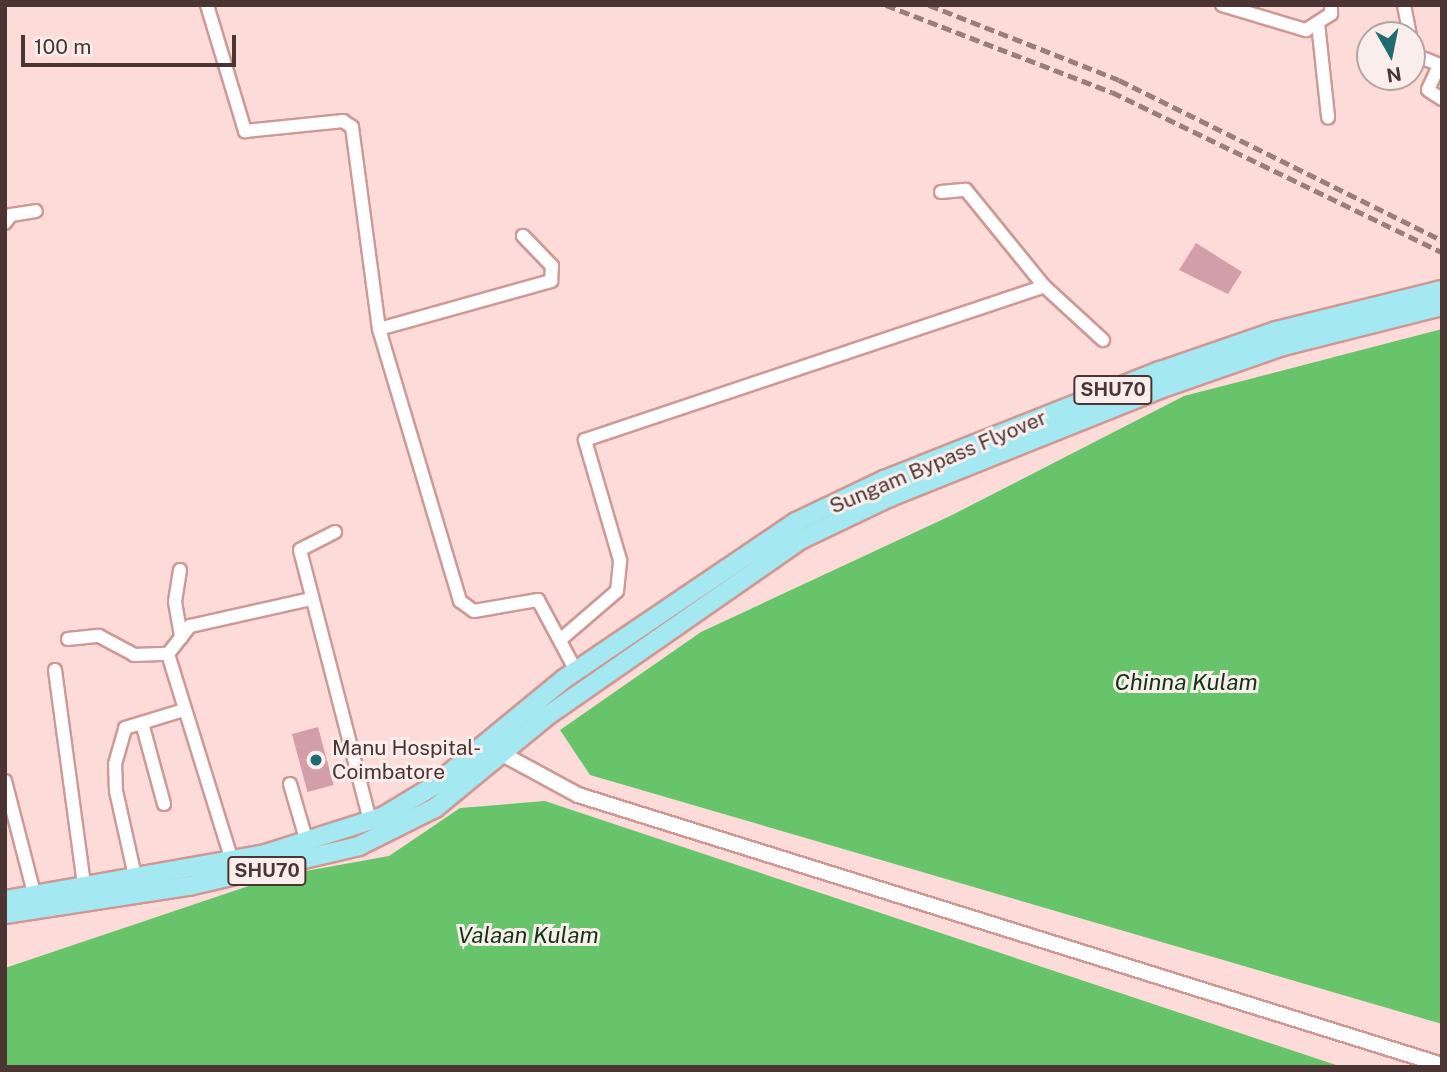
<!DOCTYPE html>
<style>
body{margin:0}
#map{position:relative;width:1447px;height:1072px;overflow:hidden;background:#fddbd8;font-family:"Public Sans",sans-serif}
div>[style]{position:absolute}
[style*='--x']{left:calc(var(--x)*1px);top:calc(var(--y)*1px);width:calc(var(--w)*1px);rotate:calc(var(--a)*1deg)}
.water>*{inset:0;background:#68c46b}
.building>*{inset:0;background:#d29ea9;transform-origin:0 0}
.roads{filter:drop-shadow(2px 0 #ce9995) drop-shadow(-2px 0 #ce9995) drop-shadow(0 2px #ce9995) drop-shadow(0 -2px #ce9995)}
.minor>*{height:12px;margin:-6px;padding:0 6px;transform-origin:6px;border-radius:6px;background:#fff}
.tertiary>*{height:14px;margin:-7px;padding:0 7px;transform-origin:7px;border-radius:7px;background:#fff}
.primary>*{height:18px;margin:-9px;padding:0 9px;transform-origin:9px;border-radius:9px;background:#a4e9f1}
.rail>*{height:4.5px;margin-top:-2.25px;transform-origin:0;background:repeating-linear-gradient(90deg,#997e7c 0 10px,transparent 0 15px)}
.dots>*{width:19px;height:19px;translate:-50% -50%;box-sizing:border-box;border:4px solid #faeeed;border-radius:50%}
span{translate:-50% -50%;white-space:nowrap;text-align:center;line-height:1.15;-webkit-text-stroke:6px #faeeed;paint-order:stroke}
.shield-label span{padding:2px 5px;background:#faeeed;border:2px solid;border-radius:5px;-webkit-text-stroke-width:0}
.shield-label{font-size:19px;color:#4b3533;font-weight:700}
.street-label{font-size:21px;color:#4b3533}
.poi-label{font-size:21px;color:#4b3533}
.left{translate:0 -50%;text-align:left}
.water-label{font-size:23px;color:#103512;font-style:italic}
.frame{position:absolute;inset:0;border:7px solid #4b3533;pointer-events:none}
.north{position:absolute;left:1356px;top:21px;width:70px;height:70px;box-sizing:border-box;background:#faeeed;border:2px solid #b4a4a3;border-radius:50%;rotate:171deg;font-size:19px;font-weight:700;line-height:28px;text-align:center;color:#4b3533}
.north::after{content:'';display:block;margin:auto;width:24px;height:32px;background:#206b72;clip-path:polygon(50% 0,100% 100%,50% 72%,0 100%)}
.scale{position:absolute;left:21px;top:35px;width:215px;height:32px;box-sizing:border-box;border:4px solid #4b3533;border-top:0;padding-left:9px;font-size:21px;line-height:24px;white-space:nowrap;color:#4b3533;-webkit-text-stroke:5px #faeeed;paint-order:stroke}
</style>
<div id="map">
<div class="water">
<div style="clip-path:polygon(1442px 329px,1442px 1024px,590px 775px,560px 730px,701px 632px,950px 516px,1184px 396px)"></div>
<div style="clip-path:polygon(545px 801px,1342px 1067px,5px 1067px,5px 968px,278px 876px,389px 856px,460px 808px)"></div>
</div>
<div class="building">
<div style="clip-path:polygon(1196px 243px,1242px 272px,1228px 294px,1179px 270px)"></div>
<div style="left:318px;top:727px;width:60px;height:27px;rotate:75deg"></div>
</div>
<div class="roads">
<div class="minor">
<div style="--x:207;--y:5;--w:132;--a:73.2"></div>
<div style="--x:245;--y:131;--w:99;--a:-5.8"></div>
<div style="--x:343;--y:121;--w:11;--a:34"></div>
<div style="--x:352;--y:127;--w:204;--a:82.4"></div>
<div style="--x:379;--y:329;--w:284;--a:73.4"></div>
<div style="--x:460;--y:601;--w:17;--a:36"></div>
<div style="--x:474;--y:611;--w:65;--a:-9.8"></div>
<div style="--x:538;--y:600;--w:81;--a:61.8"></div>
<div style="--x:1222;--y:5;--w:88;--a:16.6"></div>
<div style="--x:1306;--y:30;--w:30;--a:-33"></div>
<div style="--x:1331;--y:14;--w:9;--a:-90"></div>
<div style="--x:1404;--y:5;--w:31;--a:79"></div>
<div style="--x:1318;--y:23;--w:95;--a:83.9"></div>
<div style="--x:1412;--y:43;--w:12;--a:76"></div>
<div style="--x:1415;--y:55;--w:29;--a:22"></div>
<div style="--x:1439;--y:66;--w:26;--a:115"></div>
<div style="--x:1428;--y:90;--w:17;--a:33"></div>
<div style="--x:941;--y:192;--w:25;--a:-5"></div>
<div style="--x:966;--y:190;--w:124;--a:50.9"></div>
<div style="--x:1044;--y:286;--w:80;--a:42.5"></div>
<div style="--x:5;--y:223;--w:10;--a:-53"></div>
<div style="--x:11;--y:215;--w:25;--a:-9"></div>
<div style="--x:379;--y:329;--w:179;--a:-15.6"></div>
<div style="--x:551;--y:281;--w:15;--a:-86"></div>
<div style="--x:552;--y:266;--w:42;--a:-134"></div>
<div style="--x:335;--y:532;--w:39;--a:153"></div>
<div style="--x:300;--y:550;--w:280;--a:75.5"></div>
<div style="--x:180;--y:570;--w:32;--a:99"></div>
<div style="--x:175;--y:602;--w:36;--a:80"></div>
<div style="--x:68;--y:639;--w:31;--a:-6"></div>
<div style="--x:99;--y:636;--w:40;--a:28"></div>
<div style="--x:134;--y:655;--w:34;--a:-2"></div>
<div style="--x:168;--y:654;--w:217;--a:72.8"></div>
<div style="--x:560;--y:640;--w:75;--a:-40.7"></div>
<div style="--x:617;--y:591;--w:31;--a:-84"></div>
<div style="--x:620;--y:560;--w:125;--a:-106.3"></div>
<div style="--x:585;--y:440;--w:484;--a:-18.5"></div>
<div style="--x:168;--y:654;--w:36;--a:-52"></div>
<div style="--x:190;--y:626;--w:124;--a:-12.6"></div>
<div style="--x:55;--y:670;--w:216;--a:82.3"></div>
<div style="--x:142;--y:723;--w:84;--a:74.8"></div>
<div style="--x:5;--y:781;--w:116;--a:75.5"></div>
<div style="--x:290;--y:784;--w:60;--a:73.7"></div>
<div style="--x:135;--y:876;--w:87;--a:-102.6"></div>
<div style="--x:116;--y:791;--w:27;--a:-92"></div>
<div style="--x:115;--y:764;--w:37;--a:-74"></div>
<div style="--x:125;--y:728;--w:62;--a:-17"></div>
</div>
<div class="tertiary">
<div style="--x:495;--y:750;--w:94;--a:28.5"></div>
<div style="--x:578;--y:795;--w:905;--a:17.35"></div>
</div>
<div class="primary">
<div style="--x:5;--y:900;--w:264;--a:-10"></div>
<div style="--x:265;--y:854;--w:125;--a:-17.7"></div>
<div style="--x:384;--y:816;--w:60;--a:-31.3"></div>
<div style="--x:435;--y:785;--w:167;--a:-39.4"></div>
<div style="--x:564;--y:679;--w:280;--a:-34.1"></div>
<div style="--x:796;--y:522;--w:98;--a:-25.5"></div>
<div style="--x:884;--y:480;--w:297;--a:-21.6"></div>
<div style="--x:1160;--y:371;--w:123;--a:-19"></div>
<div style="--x:1276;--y:331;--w:171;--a:-13.9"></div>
<div style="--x:5;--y:914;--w:186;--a:-8.7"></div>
<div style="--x:189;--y:886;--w:175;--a:-13.2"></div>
<div style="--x:359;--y:846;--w:85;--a:-26.6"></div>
<div style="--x:435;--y:808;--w:145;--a:-39.4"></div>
<div style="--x:547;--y:716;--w:310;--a:-34.8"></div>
<div style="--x:802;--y:539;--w:98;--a:-25.5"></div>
<div style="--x:890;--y:497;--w:299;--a:-21.8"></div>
<div style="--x:1168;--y:386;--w:122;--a:-19.2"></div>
<div style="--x:1283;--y:346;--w:164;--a:-14.1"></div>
</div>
</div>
<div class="rail">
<div style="--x:886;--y:5;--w:242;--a:21.1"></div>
<div style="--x:1112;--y:92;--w:367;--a:25.9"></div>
<div style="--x:929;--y:5;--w:204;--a:21.5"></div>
<div style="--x:1119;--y:80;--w:360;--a:26.4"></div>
</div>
<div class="dots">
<div style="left:316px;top:760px;background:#206b72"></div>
</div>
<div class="shield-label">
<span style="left:1113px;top:390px">SHU70</span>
<span style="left:267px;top:871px">SHU70</span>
</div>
<div class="street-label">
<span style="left:938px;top:462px;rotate:-23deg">Sungam Bypass Flyover</span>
</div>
<div class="poi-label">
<span class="left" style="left:332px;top:760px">Manu Hospital-<br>Coimbatore</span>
</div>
<div class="water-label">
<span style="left:1186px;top:682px">Chinna Kulam</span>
<span style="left:528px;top:935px">Valaan Kulam</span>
</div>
<div class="frame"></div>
<div class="north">N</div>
<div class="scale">100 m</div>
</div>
